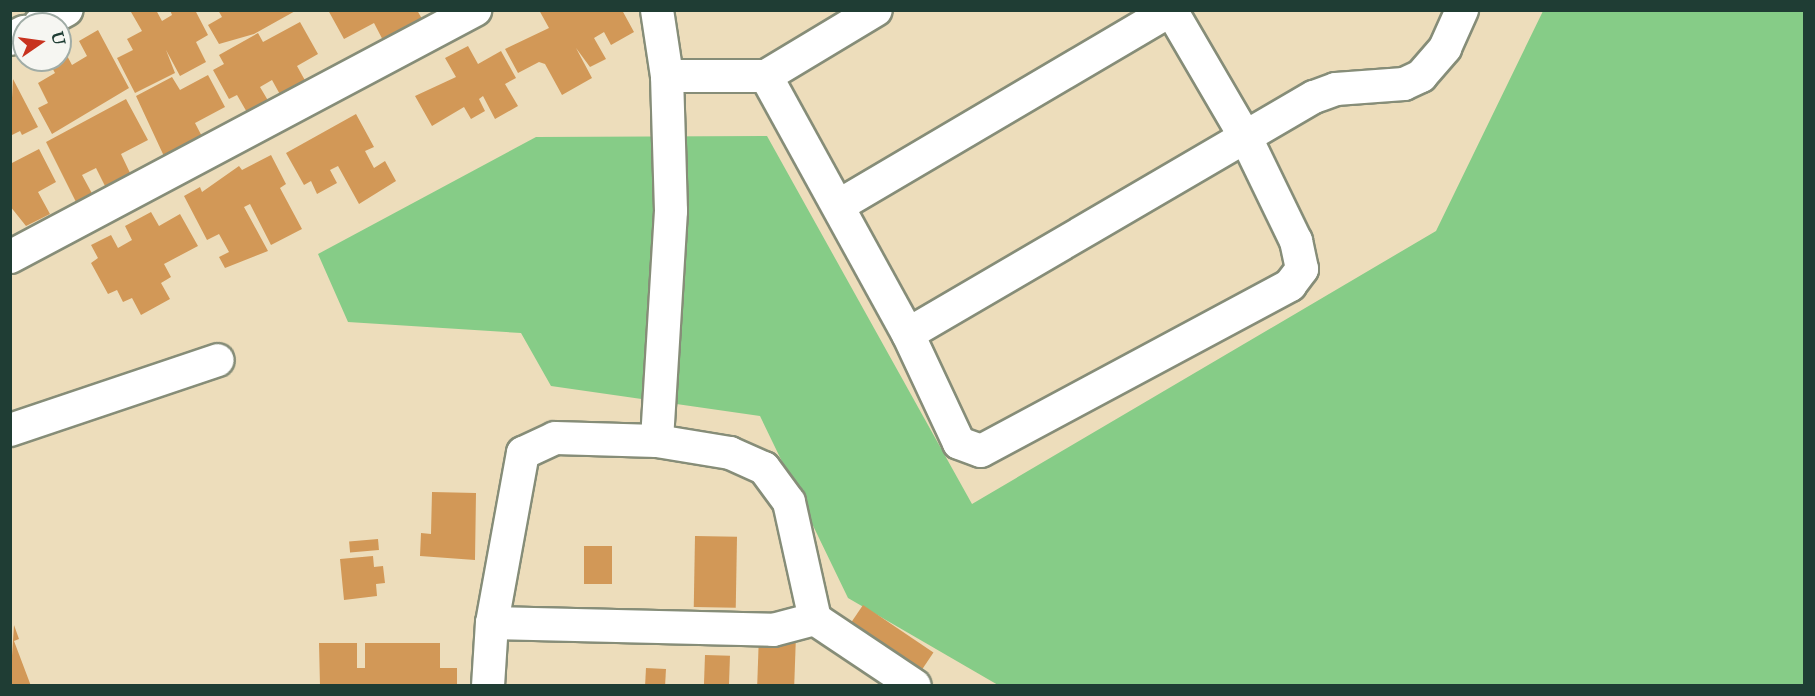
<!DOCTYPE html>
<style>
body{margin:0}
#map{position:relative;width:1815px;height:696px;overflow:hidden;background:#edddbb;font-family:"IM FELL Double Pica",serif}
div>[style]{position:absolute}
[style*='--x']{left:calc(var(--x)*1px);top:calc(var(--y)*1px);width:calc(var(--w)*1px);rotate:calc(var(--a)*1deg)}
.green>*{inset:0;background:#86cc87}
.building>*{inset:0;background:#d29857;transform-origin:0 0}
.roads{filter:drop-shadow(2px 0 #868d78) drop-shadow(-2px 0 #868d78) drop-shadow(0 2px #868d78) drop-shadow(0 -2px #868d78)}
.minor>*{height:32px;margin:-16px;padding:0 16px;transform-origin:16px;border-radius:16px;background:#fff}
span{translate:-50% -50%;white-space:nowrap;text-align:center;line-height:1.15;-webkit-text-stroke:6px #f6f6f2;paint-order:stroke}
.frame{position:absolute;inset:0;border:12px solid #1f3d34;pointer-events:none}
.north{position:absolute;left:12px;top:12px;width:60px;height:60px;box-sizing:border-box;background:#f6f6f2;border:2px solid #a0aca6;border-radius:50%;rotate:77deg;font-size:16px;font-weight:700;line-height:24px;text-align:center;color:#1f3d34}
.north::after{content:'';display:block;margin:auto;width:21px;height:27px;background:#c8321e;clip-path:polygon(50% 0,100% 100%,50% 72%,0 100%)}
</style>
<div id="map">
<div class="green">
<div style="clip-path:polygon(1543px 11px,1804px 11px,1804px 685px,998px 685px,848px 598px,760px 416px,551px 386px,521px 333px,348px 322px,318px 254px,536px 137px,767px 136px,972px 504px,1436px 231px)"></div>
</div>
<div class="building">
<div style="clip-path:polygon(156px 10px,162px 21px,172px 15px,170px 10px,195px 10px,208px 35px,196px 42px,206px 62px,180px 76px,166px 50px,175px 73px,135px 93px,117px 58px,133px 50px,127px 39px,142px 31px,131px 12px)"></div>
<div style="clip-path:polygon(218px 10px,297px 10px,254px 34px,219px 44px,208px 25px,222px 17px)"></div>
<div style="clip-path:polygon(328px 10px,417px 10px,426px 26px,387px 48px,374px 23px,344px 39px)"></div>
<div style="clip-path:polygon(539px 10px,622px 10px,634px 32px,611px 45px,604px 32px,594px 38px,606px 59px,590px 67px,576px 48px,592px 78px,562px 95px,545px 64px,539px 62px,518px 73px,505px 49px,549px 28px)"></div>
<div style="clip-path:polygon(300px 22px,318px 54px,297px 66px,312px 93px,287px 107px,272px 80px,260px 87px,273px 109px,252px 121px,237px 95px,229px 99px,213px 70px,224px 64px,219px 55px,258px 33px,263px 42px)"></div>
<div style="clip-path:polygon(98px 30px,129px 88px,52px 134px,38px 108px,48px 103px,38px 83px,55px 73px,48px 60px,60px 60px,64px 50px,72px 65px,87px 56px,79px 41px)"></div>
<div style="clip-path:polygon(468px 46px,478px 64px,501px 51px,516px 78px,505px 84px,518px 106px,495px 119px,483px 96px,479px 99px,485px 111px,471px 119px,464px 107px,432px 126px,415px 96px,456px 77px,445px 58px)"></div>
<div style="clip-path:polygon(208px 75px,225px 107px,195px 123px,207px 146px,169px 167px,136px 96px,172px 77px,180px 90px)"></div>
<div style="clip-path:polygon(13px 79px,38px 127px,22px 135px,20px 131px,10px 136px)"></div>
<div style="clip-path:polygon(126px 99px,148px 140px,121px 154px,131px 175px,106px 188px,96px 168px,82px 175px,95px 199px,79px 208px,46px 142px)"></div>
<div style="clip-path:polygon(356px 114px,374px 147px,365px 151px,374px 168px,385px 161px,396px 181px,359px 204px,338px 166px,330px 170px,337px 183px,317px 194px,311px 181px,304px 185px,286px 153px)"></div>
<div style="clip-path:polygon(39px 149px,56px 182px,38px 192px,50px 214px,26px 226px,10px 206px,10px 164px)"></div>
<div style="clip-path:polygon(271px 155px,286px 184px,280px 188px,302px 229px,271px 245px,250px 204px,244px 207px,268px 251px,225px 268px,219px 257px,229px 252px,219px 234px,207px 240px,184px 196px,200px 187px,202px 192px,239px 166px,242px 170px)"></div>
<div style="clip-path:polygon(151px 212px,159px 226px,180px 214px,198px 246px,164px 264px,171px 277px,161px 283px,170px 299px,141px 315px,132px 298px,123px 302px,117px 290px,108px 294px,91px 263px,98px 258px,91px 245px,111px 235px,118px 248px,132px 240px,125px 226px)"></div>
<div style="clip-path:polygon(432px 492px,476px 493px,475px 560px,420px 556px,421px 533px,431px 534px)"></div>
<div style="left:695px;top:536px;width:42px;height:71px;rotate:1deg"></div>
<div style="left:378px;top:539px;width:11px;height:29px;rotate:85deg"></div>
<div style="left:584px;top:546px;width:28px;height:38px"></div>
<div style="clip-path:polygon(373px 556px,374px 567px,383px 566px,385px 583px,376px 584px,377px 596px,344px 600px,340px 559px)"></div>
<div style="left:863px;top:605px;width:85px;height:36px;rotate:34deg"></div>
<div style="clip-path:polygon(14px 625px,19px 639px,14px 641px,31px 686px,10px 686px)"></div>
<div style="left:759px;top:634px;width:37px;height:52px;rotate:2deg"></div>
<div style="clip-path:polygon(319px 643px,357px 643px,357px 668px,365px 668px,365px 643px,440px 643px,440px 668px,457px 668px,457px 686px,320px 686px)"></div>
<div style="left:705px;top:655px;width:25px;height:30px;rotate:2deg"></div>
<div style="left:646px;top:668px;width:20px;height:18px;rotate:3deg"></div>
</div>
<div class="roads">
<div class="minor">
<div style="--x:657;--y:10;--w:67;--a:81.4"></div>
<div style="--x:667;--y:76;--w:135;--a:88.3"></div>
<div style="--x:671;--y:211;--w:230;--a:93.5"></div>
<div style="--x:657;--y:441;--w:74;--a:9.3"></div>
<div style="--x:730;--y:453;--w:37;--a:24"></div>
<div style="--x:764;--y:468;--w:42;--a:53.7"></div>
<div style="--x:789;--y:502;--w:120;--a:77.5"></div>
<div style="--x:40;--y:24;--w:30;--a:-28"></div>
<div style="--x:10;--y:39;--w:16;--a:-27"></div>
<div style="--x:667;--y:76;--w:99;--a:0"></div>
<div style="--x:766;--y:76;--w:128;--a:-31"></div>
<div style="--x:766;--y:76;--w:294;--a:61.2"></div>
<div style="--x:908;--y:334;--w:120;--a:64.9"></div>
<div style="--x:959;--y:443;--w:23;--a:20"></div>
<div style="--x:981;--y:451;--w:351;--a:-28.2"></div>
<div style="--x:1290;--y:285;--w:20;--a:-53"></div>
<div style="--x:1302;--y:269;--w:29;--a:-102"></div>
<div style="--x:1296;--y:241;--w:112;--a:-115.9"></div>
<div style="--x:1247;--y:140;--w:151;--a:-120.3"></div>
<div style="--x:838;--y:206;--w:386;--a:-30.5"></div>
<div style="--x:10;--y:257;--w:527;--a:-27.98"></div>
<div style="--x:908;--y:334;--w:470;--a:-30.3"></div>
<div style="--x:1314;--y:97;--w:23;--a:-20"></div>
<div style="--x:1336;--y:89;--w:68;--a:-4.2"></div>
<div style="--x:1404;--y:84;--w:19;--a:-25"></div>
<div style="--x:1421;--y:76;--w:37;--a:-49"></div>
<div style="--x:1445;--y:48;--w:42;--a:-65.9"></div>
<div style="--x:10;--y:430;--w:219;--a:-18.6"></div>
<div style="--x:492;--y:623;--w:281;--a:1.4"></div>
<div style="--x:773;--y:630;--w:43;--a:-14.7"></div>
<div style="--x:815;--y:619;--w:120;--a:33.8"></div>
<div style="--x:488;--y:686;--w:63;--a:-86.4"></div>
<div style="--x:492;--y:623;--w:173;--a:-79.7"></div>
<div style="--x:523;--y:453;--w:35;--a:-25"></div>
<div style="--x:555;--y:438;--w:102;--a:1.7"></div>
</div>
</div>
<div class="frame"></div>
<div class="north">U</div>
</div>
